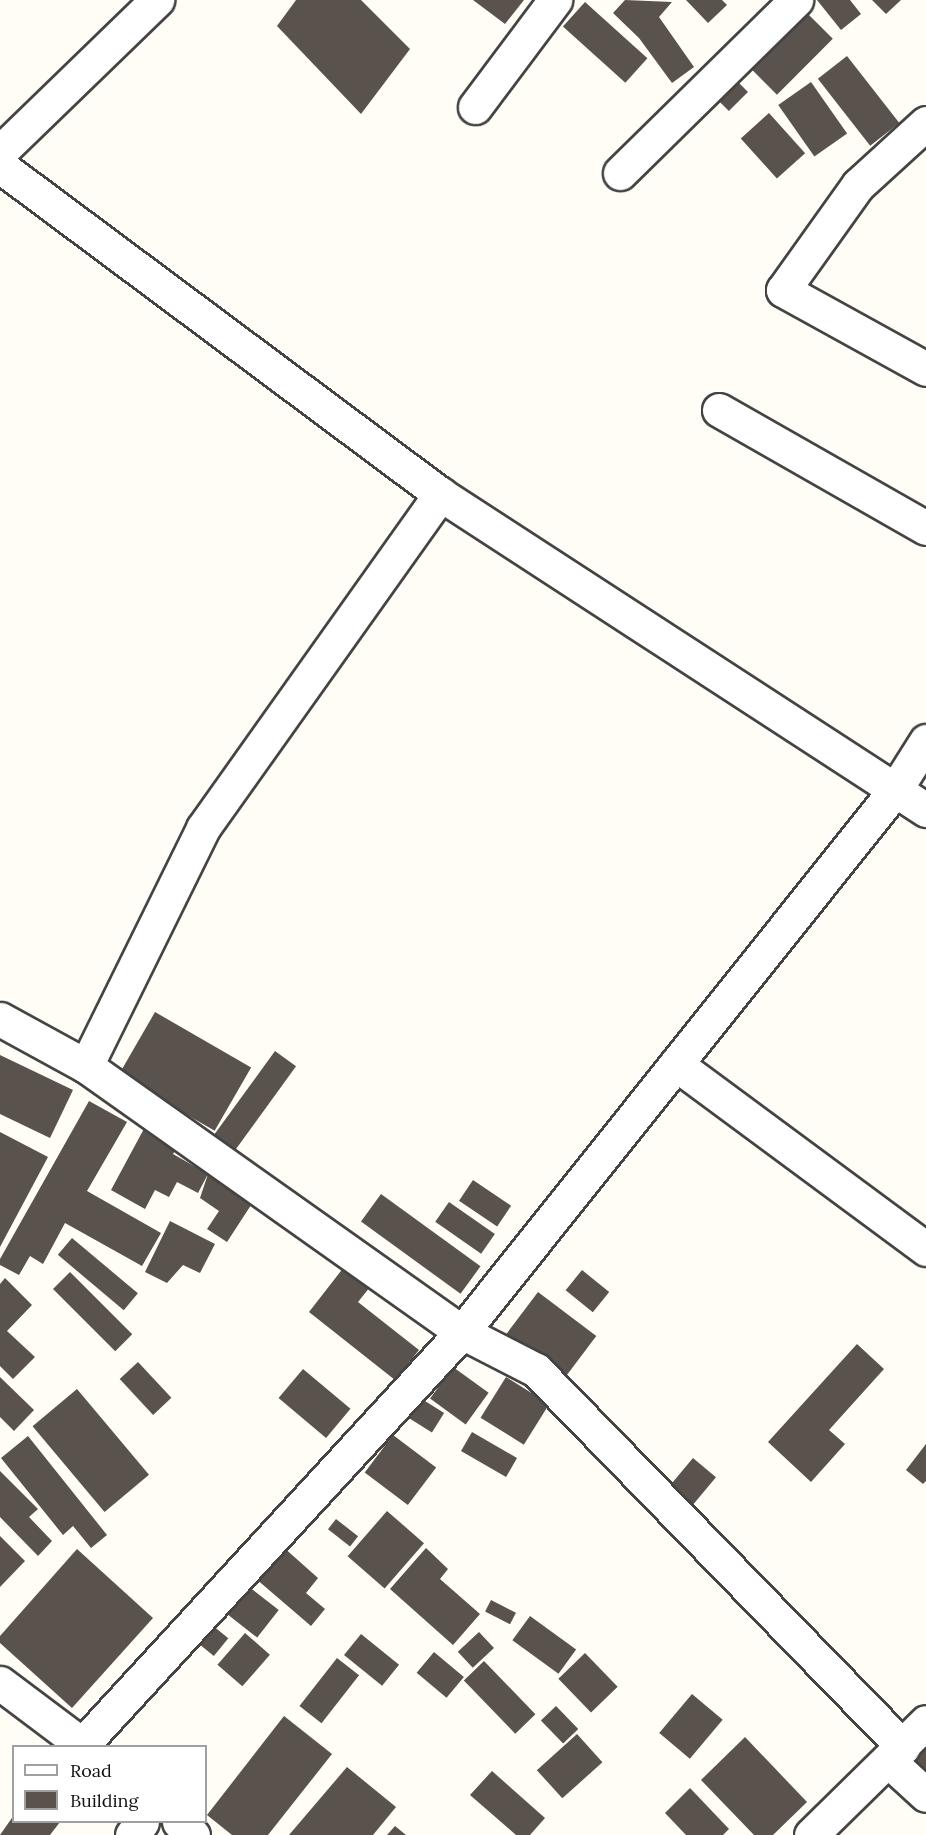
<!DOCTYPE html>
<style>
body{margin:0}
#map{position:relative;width:926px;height:1835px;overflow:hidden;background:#fffdf5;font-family:Lora,serif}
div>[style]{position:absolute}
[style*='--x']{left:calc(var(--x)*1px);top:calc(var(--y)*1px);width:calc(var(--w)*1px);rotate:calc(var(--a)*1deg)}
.building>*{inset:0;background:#5a524d;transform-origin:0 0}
.roads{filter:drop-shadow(2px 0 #444) drop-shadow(-2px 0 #444) drop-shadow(0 2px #444) drop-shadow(0 -2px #444)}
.minor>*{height:33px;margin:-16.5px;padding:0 16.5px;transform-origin:16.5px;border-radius:16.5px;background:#fff}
span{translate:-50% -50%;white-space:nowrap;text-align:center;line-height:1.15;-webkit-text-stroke:6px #fff;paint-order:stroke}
.legend{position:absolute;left:12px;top:1745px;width:195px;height:78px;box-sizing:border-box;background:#fff;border:2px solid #a0a0a0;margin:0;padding:8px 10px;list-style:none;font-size:18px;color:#111}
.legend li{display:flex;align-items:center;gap:12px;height:30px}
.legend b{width:30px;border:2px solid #a0a0a0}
</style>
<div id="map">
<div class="building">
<div style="clip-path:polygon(296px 0,361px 0,410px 49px,361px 114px,277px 26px)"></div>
<div style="clip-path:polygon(473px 0,524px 0,505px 24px)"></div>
<div style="clip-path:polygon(625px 0,672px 2px,659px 17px,694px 67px,672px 83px,639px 38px,613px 13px)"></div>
<div style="clip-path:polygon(686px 0,722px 0,727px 5px,708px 23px)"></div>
<div style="clip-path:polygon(817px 0,850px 0,861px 14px,841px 30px)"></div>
<div style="clip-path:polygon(872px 0,901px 0,886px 14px)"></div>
<div style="left:585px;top:2px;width:84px;height:33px;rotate:42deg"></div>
<div style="left:801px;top:7px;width:45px;height:79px;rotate:45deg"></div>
<div style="left:847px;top:56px;width:85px;height:37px;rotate:52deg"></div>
<div style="left:731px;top:75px;width:24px;height:27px;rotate:45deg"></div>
<div style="left:811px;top:82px;width:63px;height:40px;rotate:55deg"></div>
<div style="left:769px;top:113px;width:54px;height:38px;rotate:48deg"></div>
<div style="left:155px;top:1012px;width:111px;height:73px;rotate:30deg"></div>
<div style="left:275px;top:1051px;width:26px;height:108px;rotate:36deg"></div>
<div style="clip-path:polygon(0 1055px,73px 1090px,50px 1138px,0 1114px)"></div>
<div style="clip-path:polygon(89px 1101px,127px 1122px,87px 1191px,161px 1233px,142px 1266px,65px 1223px,43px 1264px,30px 1256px,19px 1275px,0 1265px,0 1259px)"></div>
<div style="clip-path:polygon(146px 1125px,179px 1144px,173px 1154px,208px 1174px,198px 1193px,177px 1182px,169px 1197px,155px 1190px,145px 1209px,111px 1190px)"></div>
<div style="clip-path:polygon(0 1132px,48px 1157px,0 1247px)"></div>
<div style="clip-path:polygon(208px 1174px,255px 1199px,227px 1242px,207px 1229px,219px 1211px,200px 1198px)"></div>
<div style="left:473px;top:1180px;width:46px;height:25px;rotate:34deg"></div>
<div style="left:381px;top:1194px;width:123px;height:34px;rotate:36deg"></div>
<div style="left:449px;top:1202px;width:56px;height:24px;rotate:35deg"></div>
<div style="clip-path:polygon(170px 1221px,215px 1244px,200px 1273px,183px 1265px,167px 1283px,145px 1272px)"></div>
<div style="left:72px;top:1238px;width:86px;height:22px;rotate:40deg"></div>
<div style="clip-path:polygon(344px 1267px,370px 1287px,358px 1302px,419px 1350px,395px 1380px,309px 1312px)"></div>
<div style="left:582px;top:1270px;width:35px;height:26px;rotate:39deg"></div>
<div style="left:70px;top:1272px;width:88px;height:24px;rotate:45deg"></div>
<div style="clip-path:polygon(5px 1278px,32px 1305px,7px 1331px,35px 1357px,13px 1379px,0 1366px,0 1284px)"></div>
<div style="left:538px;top:1292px;width:73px;height:57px;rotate:37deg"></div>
<div style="clip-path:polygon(857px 1344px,884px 1369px,829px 1430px,845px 1444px,811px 1482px,768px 1442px)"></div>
<div style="left:138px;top:1362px;width:49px;height:25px;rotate:47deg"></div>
<div style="left:453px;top:1367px;width:44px;height:39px;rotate:36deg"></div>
<div style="left:303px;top:1369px;width:62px;height:38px;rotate:40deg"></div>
<div style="clip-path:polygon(0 1377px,34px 1410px,14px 1431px,0 1417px)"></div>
<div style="left:506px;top:1377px;width:51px;height:48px;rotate:32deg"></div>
<div style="left:77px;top:1389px;width:112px;height:58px;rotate:50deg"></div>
<div style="left:417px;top:1396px;width:32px;height:23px;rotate:32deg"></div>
<div style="left:472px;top:1432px;width:52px;height:22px;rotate:30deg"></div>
<div style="left:393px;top:1435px;width:54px;height:47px;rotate:37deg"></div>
<div style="clip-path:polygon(28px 1436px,107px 1535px,91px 1548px,73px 1526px,63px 1535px,1px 1458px)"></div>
<div style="clip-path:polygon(926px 1444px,926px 1481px,923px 1484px,906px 1470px)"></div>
<div style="left:693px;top:1458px;width:30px;height:43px;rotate:40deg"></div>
<div style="clip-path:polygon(0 1471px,38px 1509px,29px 1517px,52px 1541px,38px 1556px,0 1517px)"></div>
<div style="left:387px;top:1511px;width:49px;height:60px;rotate:41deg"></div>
<div style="left:336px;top:1519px;width:28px;height:13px;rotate:38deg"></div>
<div style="clip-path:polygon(0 1536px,25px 1561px,0 1587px)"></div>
<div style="clip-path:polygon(282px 1546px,318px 1578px,306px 1593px,325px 1609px,311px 1626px,255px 1578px)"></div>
<div style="clip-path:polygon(426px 1548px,448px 1569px,440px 1579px,480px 1614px,453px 1645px,390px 1589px)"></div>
<div style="clip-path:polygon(77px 1549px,153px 1618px,72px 1708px,0 1643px,0 1636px)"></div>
<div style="left:248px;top:1586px;width:39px;height:35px;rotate:38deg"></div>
<div style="left:491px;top:1600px;width:28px;height:13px;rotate:27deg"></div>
<div style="left:530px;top:1616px;width:57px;height:30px;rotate:36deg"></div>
<div style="left:212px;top:1625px;width:21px;height:23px;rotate:39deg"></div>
<div style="left:479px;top:1632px;width:22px;height:29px;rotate:47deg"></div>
<div style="left:245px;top:1633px;width:33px;height:42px;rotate:41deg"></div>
<div style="left:361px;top:1634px;width:49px;height:27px;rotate:39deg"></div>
<div style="left:434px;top:1652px;width:39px;height:27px;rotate:40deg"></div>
<div style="left:585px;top:1653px;width:47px;height:37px;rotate:46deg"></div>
<div style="left:337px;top:1658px;width:28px;height:61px;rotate:38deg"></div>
<div style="left:484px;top:1661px;width:74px;height:28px;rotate:46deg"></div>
<div style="left:692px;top:1694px;width:40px;height:51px;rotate:40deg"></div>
<div style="left:556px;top:1706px;width:32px;height:21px;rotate:46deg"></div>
<div style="clip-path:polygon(284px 1716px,332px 1754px,268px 1835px,232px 1835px,207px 1815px)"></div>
<div style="left:577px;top:1734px;width:38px;height:54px;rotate:48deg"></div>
<div style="clip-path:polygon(745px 1737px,807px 1802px,773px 1835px,754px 1835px,701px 1780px)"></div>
<div style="clip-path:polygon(926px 1740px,926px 1776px,908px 1759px)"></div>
<div style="clip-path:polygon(347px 1767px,396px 1807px,373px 1835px,289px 1835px)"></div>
<div style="clip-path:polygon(492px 1771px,545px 1818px,530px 1835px,516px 1835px,470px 1795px)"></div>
<div style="clip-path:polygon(690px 1788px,729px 1829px,723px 1835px,686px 1835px,665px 1813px)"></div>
<div style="clip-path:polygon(14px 1815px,14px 1822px,60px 1822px,50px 1835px,0 1835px)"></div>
<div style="clip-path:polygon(395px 1826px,406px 1835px,387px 1835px)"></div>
</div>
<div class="roads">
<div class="minor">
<div style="--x:475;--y:107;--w:134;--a:-53.2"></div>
<div style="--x:926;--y:123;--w:92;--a:137.6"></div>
<div style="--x:858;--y:185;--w:129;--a:125.5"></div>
<div style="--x:783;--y:290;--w:163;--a:28.9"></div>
<div style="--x:0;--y:152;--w:219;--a:-44.1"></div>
<div style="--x:0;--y:166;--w:549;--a:36.7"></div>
<div style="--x:440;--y:494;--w:580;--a:33.03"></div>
<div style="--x:620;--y:173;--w:247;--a:-44.5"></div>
<div style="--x:719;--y:410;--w:238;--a:29.7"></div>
<div style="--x:0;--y:1019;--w:98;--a:28.7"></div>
<div style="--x:86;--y:1066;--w:461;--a:35.3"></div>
<div style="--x:462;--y:1332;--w:83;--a:27.2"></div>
<div style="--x:536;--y:1370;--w:526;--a:45.77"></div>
<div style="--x:676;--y:1064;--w:311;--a:36.5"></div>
<div style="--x:86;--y:1066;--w:265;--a:-63.8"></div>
<div style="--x:203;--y:828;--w:410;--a:-54.6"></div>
<div style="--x:0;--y:1683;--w:105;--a:36.9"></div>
<div style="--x:82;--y:1745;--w:561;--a:-47.38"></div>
<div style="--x:462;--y:1332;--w:694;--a:-51.38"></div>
<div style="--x:895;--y:790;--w:58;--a:-57.7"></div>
<div style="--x:889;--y:1761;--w:50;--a:42.6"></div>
<div style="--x:179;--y:1822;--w:19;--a:43"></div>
<div style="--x:132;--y:1835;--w:16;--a:-52"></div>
<div style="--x:811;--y:1835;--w:161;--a:-44.5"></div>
</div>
</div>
<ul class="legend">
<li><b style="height:8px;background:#fff"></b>Road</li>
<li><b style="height:16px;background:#5a524d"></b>Building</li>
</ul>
</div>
